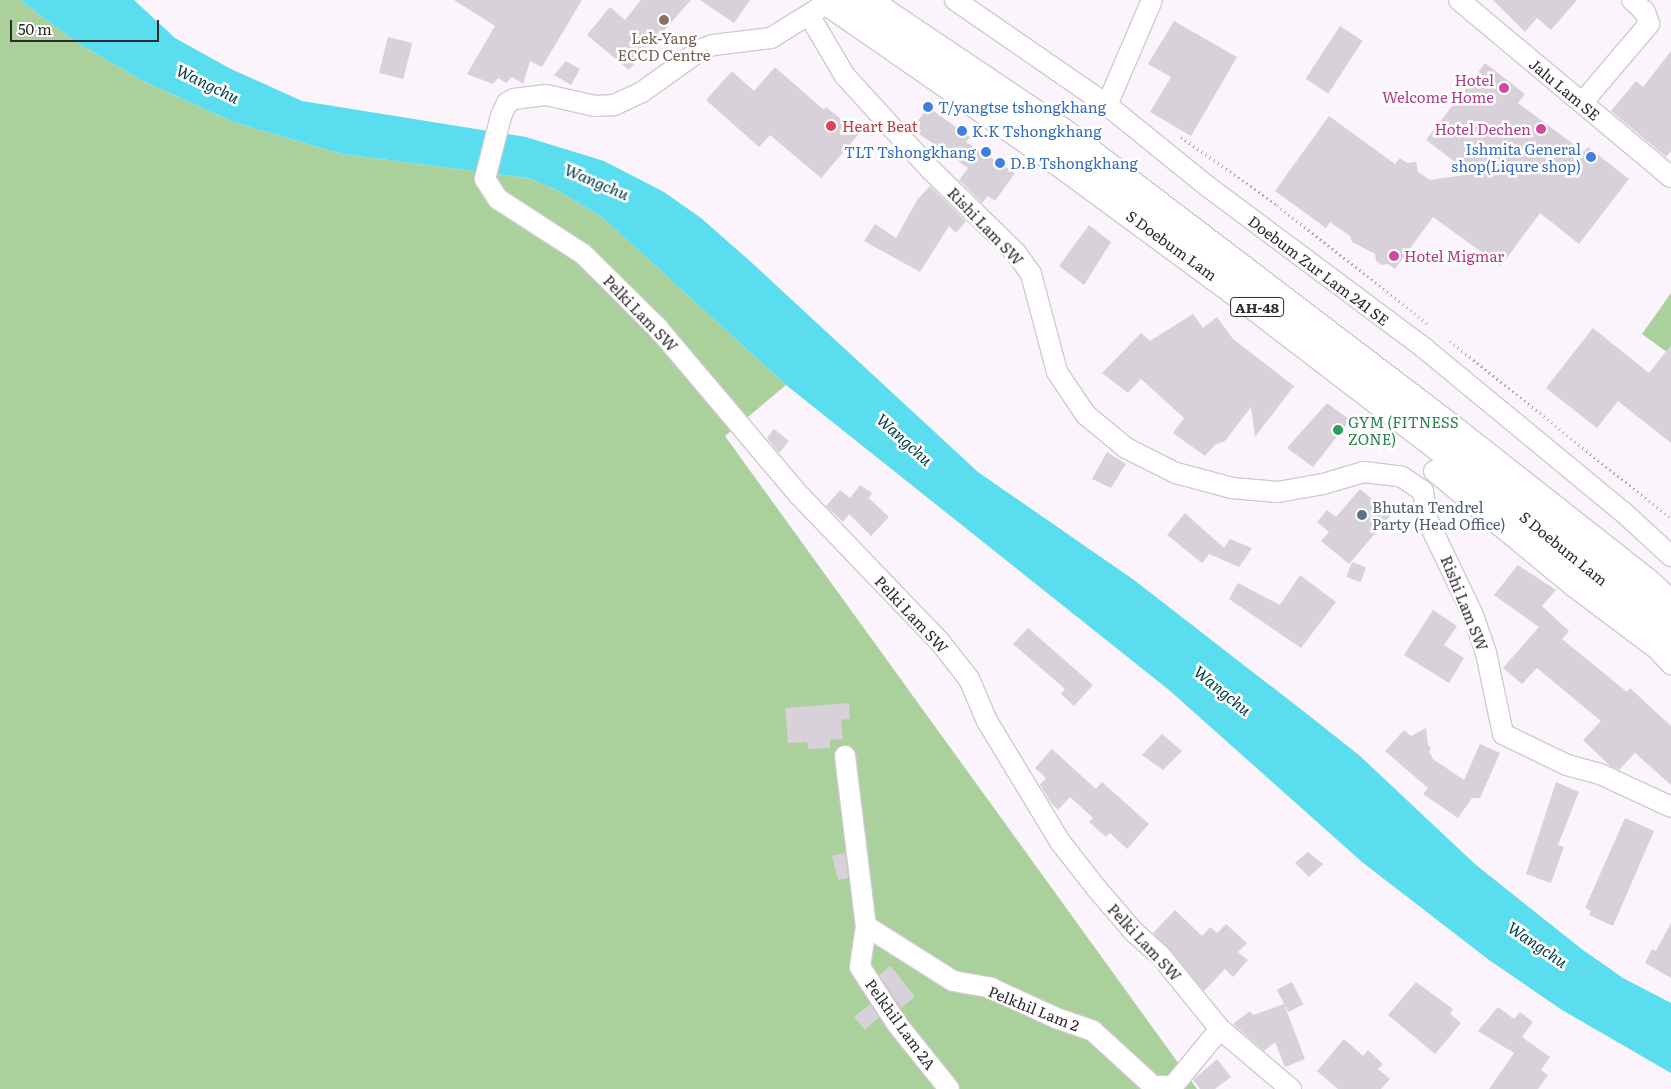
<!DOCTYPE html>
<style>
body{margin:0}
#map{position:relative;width:1671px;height:1089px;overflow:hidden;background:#fbf4fc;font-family:Literata,serif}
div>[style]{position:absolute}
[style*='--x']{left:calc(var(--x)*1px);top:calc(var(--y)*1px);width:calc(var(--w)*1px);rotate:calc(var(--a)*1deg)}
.green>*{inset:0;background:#aad09b}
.water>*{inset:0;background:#5bddf0}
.building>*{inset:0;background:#d8d1d9;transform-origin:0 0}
.path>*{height:3px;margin-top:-1.5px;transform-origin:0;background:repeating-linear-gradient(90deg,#a39ea4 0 1px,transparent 0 5px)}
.roads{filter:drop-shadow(1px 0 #d1cad1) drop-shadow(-1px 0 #d1cad1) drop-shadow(0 1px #d1cad1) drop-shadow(0 -1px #d1cad1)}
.minor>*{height:20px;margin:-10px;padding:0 10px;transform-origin:10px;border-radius:10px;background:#fff}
.highway>*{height:28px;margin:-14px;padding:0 14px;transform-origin:14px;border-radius:14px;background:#fff}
.dots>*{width:14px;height:14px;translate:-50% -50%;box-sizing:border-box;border:2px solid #fff;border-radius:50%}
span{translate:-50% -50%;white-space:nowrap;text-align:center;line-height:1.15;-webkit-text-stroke:5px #fff;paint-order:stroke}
.shield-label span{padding:1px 4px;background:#fff;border:1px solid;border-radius:4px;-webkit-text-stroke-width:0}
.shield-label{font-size:14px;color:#2d2a2d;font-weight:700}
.education-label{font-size:15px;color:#785e54}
.hotel-label{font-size:15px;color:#b23c85}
.right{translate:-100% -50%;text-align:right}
.left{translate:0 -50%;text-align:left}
.street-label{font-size:15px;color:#2d2a2d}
.shop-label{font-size:15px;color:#366cbe}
.health-label{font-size:15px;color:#be3a42}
.leisure-label{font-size:15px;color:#27864d}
.service-label{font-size:15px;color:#4e5e75}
.water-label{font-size:16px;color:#003f47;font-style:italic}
.scale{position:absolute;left:10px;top:20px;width:149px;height:22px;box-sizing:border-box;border:2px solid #2d2a2d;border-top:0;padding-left:6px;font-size:15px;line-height:18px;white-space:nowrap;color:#2d2a2d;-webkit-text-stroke:4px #fff;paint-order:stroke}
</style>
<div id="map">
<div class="green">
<div style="clip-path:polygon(0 0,20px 0,76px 42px,141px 80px,233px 122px,342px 154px,528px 178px,555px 189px,602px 217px,786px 385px,725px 436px,1197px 1089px,0 1089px)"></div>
<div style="clip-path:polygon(1671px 293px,1671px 355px,1642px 334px)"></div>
</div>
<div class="water">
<div style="clip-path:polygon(20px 0,134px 0,175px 38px,231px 69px,302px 101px,526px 137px,604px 161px,664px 192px,701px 218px,751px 262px,978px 472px,1134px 580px,1307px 714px,1360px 756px,1476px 865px,1583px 950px,1623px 978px,1671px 1003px,1671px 1073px,1562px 1010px,1489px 960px,1362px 862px,1169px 690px,786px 385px,602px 217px,555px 189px,528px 178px,342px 154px,233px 122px,141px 80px,76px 42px)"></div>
</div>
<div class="building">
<div style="clip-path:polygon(454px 0,582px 0,542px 67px,530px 61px,523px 84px,512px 77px,506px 83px,498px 78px,493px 84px,467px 74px,495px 26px)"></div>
<div style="clip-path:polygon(641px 0,691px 0,629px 70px,587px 35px,610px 7px,625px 20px)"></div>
<div style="clip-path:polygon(700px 0,750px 0,734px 23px)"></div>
<div style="clip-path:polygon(1493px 0,1577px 0,1551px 30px,1537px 18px,1525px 32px)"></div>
<div style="clip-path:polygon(1174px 21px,1237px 57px,1191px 136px,1150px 112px,1171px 77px,1148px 64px)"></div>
<div style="left:1340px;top:26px;width:27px;height:63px;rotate:33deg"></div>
<div style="left:388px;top:37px;width:25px;height:37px;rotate:14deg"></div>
<div style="clip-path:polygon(1671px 51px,1671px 151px,1666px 157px,1611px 111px,1636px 81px,1643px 87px)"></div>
<div style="clip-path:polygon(566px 61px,580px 69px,571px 85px,554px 75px)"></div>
<div style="clip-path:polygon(1485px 63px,1525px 94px,1518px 103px,1584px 152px,1588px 147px,1629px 179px,1579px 244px,1540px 213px,1501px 266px,1433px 217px,1395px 269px,1388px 264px,1382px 265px,1376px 261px,1375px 254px,1352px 242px,1350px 236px,1330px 222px,1326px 228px,1275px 191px,1329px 116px,1395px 164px,1400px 158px,1407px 163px,1416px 162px,1418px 172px,1430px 180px,1471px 174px,1426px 140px)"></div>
<div style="clip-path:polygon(775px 67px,824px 110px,826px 107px,859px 134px,821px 178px,770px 135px,759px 147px,706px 100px,732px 71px,754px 91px)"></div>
<div style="clip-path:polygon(928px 107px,970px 137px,966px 142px,1015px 173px,995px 201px,988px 196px,982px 203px,959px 180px,968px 168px,912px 129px)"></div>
<div style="clip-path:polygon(930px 186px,966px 221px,956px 233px,949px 226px,920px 272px,864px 241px,875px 224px,896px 238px,917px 200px)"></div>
<div style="clip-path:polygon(1089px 225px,1111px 242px,1084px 285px,1059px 266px)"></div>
<div style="clip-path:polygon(1193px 314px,1203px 328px,1217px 317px,1233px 339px,1294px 386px,1255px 437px,1251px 407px,1225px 441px,1215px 445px,1205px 456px,1173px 433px,1184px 418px,1141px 379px,1128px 393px,1102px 373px,1141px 333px,1150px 341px)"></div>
<div style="clip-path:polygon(1593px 328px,1649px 373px,1671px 345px,1671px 443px,1618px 401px,1597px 428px,1546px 388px)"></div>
<div style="clip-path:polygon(1327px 403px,1350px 420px,1313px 467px,1287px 448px)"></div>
<div style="clip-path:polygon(774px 429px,789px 441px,779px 453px,767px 438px)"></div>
<div style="clip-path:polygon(1107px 452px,1126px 464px,1111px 488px,1092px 479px)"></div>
<div style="clip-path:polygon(860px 485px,872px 493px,869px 498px,889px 517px,871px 536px,849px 514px,843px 522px,826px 506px,840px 490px,850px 498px)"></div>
<div style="clip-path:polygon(1360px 489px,1391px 515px,1349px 564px,1321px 541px,1329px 532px,1317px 522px,1327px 510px,1336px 517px)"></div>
<div style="clip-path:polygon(1185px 513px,1224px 548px,1230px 539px,1252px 548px,1239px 567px,1209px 554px,1202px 563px,1167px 535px)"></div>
<div style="left:1352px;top:562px;width:15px;height:16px;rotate:20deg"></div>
<div style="clip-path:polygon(1518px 565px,1556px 590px,1542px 606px,1569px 631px,1562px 639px,1627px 692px,1630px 688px,1671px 726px,1671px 785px,1635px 753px,1619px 770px,1610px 766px,1583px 740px,1601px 721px,1537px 668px,1522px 684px,1503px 668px,1539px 627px,1494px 595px)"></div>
<div style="clip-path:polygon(1300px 575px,1336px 602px,1301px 648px,1229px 599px,1238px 583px,1280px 605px)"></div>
<div style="clip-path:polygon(1433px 610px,1457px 626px,1444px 645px,1464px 658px,1449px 683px,1404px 655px)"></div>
<div style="clip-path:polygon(1028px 628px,1093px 685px,1074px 706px,1061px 694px,1065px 689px,1013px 644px)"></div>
<div style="clip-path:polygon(849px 703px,850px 719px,841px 720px,843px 739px,830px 740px,830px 748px,808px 749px,807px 742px,788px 743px,785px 708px)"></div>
<div style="clip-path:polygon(1426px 728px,1428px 745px,1431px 748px,1429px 752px,1433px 759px,1464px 780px,1480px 744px,1500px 753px,1480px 798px,1472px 798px,1458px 818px,1423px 794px,1428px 788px,1385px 751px,1404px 730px,1411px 736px)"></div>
<div style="clip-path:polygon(1162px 734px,1182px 751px,1163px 770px,1142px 755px)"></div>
<div style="clip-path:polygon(1052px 749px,1096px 789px,1102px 782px,1149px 824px,1127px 849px,1110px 833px,1106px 837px,1089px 822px,1093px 818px,1070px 797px,1058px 810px,1051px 803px,1040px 785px,1046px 778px,1035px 768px)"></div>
<div style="clip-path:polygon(1556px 782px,1579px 792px,1558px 845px,1564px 847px,1551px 883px,1526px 874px)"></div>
<div style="clip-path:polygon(1625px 818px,1654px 831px,1613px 926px,1589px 915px,1591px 911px,1585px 908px)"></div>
<div style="clip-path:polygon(1308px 852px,1323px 864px,1309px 877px,1295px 863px)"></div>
<div style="clip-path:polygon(845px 853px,848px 878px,838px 880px,832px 856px)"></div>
<div style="clip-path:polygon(1175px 910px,1202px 936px,1210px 927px,1217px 933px,1226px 924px,1247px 943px,1238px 952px,1248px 960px,1233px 977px,1225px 969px,1204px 991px,1153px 933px)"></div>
<div style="clip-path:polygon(1671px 923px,1671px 978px,1645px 963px,1652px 949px,1656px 951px)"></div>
<div style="clip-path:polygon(891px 966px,915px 997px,901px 1008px,879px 975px)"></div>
<div style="left:1292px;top:982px;width:25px;height:17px;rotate:63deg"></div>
<div style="clip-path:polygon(1416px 982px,1453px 1009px,1450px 1014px,1461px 1023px,1435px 1054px,1388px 1015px)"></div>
<div style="clip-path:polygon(870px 1004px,879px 1017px,865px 1030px,854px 1017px)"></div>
<div style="clip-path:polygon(1284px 1004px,1305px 1059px,1285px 1067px,1275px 1042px,1264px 1051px,1233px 1024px,1250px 1011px,1253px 1015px)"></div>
<div style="clip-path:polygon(1498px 1007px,1514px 1019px,1520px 1012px,1533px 1022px,1522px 1037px,1550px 1057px,1541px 1070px,1548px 1075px,1538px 1089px,1489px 1089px,1514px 1053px,1478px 1031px)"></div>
<div style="clip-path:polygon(1344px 1039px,1363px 1056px,1368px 1050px,1383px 1064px,1378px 1069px,1390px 1079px,1381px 1089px,1338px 1089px,1317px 1071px)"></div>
<div style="clip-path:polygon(1217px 1059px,1231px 1077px,1215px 1089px,1200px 1089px,1193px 1080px)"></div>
</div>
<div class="path">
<div style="--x:1181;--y:137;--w:118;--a:35.3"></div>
<div style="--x:1277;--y:205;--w:194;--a:38.3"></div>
<div style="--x:1450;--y:341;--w:284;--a:38.8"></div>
</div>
<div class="roads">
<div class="minor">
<div style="--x:955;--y:0;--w:185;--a:34.6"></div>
<div style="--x:1107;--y:105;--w:129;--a:39"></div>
<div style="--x:1207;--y:186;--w:271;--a:36.7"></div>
<div style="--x:1424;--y:348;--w:256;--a:39.5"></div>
<div style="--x:1622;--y:511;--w:67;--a:42.6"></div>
<div style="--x:1459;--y:0;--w:276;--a:39.9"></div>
<div style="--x:829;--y:2;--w:68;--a:148.2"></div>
<div style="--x:771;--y:38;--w:58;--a:173.1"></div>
<div style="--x:713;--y:45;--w:12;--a:160"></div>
<div style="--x:702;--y:49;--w:74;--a:144.4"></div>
<div style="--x:642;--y:92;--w:31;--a:155"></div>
<div style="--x:614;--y:105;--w:19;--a:177"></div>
<div style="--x:595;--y:106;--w:50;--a:-167.3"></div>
<div style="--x:546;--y:95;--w:32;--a:173"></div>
<div style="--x:514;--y:99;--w:8;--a:150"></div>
<div style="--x:507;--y:103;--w:14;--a:115"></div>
<div style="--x:501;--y:116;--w:65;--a:104.3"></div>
<div style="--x:485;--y:179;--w:24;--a:57"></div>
<div style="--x:498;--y:199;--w:101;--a:32.9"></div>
<div style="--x:583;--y:254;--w:104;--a:44.6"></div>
<div style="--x:657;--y:327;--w:221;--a:49.8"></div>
<div style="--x:800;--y:496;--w:202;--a:46.2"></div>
<div style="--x:940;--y:642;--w:47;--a:51.9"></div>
<div style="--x:969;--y:679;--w:46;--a:66.8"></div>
<div style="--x:987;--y:721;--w:143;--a:58.8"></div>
<div style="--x:1061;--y:843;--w:58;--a:52"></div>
<div style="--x:1097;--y:889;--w:55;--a:49.4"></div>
<div style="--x:1133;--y:931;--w:36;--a:42"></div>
<div style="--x:1160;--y:955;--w:95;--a:51"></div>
<div style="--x:1220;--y:1029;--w:93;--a:40.2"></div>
<div style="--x:809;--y:15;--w:71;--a:59.5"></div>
<div style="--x:845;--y:76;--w:126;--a:47.6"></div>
<div style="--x:930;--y:169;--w:120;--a:44.3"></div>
<div style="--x:1016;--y:253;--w:26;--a:54"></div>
<div style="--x:1031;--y:274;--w:101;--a:75.1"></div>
<div style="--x:1057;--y:372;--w:52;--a:56"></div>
<div style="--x:1086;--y:415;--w:52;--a:39.5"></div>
<div style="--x:1126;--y:448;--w:56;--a:26.6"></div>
<div style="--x:1176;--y:473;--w:58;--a:15"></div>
<div style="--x:1232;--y:488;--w:46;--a:5"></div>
<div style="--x:1278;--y:492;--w:46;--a:-10.1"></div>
<div style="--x:1323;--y:484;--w:43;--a:-16.3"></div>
<div style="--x:1364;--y:472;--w:38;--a:7"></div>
<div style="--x:1402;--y:477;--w:25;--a:34"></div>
<div style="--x:1582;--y:103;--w:104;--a:-49.7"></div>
<div style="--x:1649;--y:24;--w:13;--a:-108"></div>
<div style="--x:1645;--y:12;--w:18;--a:-137"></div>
<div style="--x:1107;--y:105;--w:114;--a:-66.8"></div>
<div style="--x:1434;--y:471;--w:180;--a:39.6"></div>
<div style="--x:1573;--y:586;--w:105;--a:36.9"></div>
<div style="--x:1657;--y:649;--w:21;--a:47"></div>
<div style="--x:1423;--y:491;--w:26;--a:83"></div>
<div style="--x:1426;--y:517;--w:109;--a:64.4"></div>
<div style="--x:1473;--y:615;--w:40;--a:71.1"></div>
<div style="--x:1486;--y:653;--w:83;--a:78.1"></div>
<div style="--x:1503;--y:734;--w:71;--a:25.8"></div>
<div style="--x:1567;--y:765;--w:34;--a:15"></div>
<div style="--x:1600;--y:774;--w:78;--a:24.9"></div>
<div style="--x:845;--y:756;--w:171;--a:83"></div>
<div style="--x:866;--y:926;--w:41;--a:98.3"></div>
<div style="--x:860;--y:967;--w:68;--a:57"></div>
<div style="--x:897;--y:1024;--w:83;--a:51.3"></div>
<div style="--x:866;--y:926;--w:103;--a:32.3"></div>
<div style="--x:953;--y:981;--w:39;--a:10"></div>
<div style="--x:991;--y:988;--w:72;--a:24.8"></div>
<div style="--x:1056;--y:1018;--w:39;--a:19"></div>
<div style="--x:1093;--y:1031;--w:81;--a:42.5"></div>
<div style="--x:1153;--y:1086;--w:20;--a:0"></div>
<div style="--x:1173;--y:1086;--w:74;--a:-50.5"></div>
</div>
<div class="highway">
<div style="--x:826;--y:0;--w:272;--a:34.7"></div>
<div style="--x:1050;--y:155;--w:240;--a:36.3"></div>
<div style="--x:1243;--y:297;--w:247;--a:37.4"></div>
<div style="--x:1439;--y:447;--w:299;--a:39.2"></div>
<div style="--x:865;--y:0;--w:239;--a:33.9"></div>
<div style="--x:1063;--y:133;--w:492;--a:37.3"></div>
<div style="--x:1454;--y:431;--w:244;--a:38.2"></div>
<div style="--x:1646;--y:582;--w:34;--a:43"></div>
</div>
</div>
<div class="dots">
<div style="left:664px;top:20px;background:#8d6e63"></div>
<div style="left:1504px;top:88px;background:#d1479c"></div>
<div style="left:928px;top:107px;background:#3f7fe0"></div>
<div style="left:831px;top:126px;background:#e0444e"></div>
<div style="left:1541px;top:129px;background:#d1479c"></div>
<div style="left:962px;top:131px;background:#3f7fe0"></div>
<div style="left:986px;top:152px;background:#3f7fe0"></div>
<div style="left:1591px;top:157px;background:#3f7fe0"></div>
<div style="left:1000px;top:163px;background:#3f7fe0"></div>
<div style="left:1394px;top:256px;background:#d1479c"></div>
<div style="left:1338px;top:430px;background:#2e9e5b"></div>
<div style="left:1362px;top:515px;background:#5c6f8a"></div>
</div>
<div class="shield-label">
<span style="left:1257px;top:307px">AH-48</span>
</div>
<div class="education-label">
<span style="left:664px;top:46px">Lek-Yang<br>ECCD Centre</span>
</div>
<div class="hotel-label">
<span class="right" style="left:1494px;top:88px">Hotel<br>Welcome Home</span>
<span class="right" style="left:1531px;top:129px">Hotel Dechen</span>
<span class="left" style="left:1404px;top:256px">Hotel Migmar</span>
</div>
<div class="street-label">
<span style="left:1565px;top:89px;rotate:40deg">Jalu Lam SE</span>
<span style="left:986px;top:226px;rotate:46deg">Rishi Lam SW</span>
<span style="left:1172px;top:245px;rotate:36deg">S Doebum Lam</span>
<span style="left:1319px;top:270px;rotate:37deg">Doebum Zur Lam 241 SE</span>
<span style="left:641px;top:313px;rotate:46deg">Pelki Lam SW</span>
<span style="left:1564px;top:548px;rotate:39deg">S Doebum Lam</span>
<span style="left:1465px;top:603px;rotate:68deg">Rishi Lam SW</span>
<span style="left:912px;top:614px;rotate:47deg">Pelki Lam SW</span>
<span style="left:1145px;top:942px;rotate:47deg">Pelki Lam SW</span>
<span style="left:1034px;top:1008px;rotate:22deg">Pelkhil Lam 2</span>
<span style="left:901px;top:1024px;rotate:54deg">Pelkhil Lam 2A</span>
</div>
<div class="shop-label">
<span class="left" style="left:938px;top:107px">T/yangtse tshongkhang</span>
<span class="left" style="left:972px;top:131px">K.K Tshongkhang</span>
<span class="right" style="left:1581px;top:157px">Ishmita General<br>shop(Liqure shop)</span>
<span class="right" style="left:976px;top:152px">TLT Tshongkhang</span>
<span class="left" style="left:1010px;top:163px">D.B Tshongkhang</span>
</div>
<div class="health-label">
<span class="left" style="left:842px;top:126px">Heart Beat</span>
</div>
<div class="leisure-label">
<span class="left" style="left:1348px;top:430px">GYM (FITNESS<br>ZONE)</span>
</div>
<div class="service-label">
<span class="left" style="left:1372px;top:515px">Bhutan Tendrel<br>Party (Head Office)</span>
</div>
<div class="water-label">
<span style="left:208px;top:83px;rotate:26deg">Wangchu</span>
<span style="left:597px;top:181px;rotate:23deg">Wangchu</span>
<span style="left:905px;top:439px;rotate:42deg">Wangchu</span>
<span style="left:1223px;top:690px;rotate:39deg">Wangchu</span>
<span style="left:1538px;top:944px;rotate:34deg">Wangchu</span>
</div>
<div class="scale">50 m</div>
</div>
